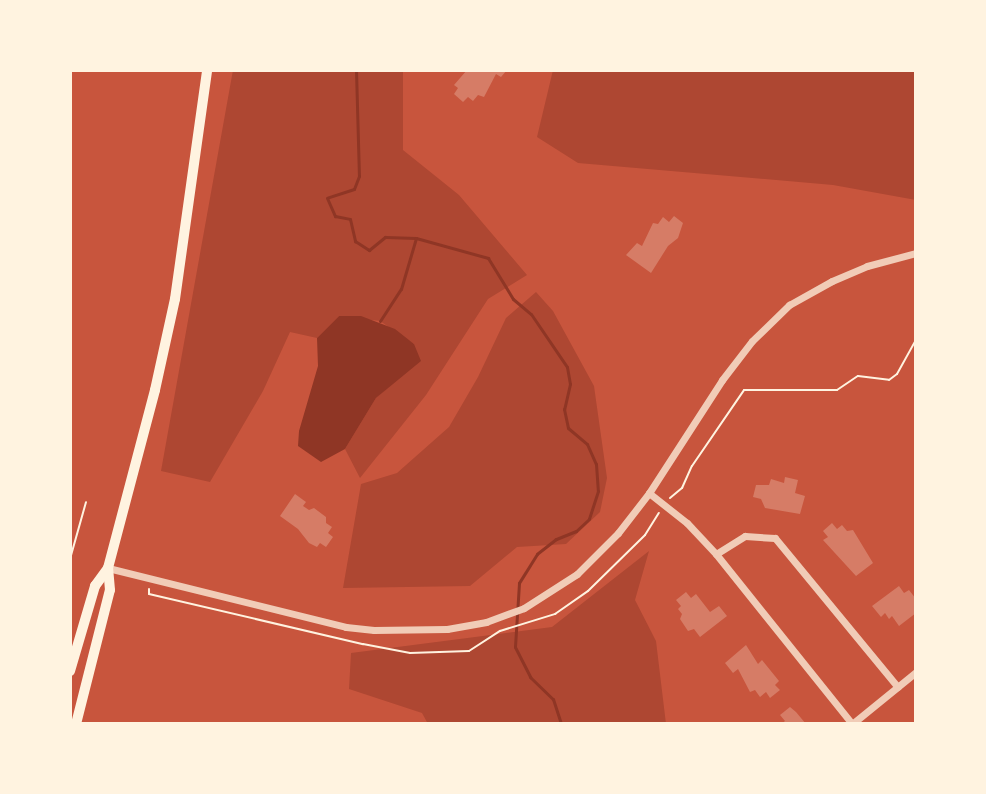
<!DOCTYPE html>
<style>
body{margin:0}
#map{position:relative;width:986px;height:794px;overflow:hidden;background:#c8553d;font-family:"Times New Roman",serif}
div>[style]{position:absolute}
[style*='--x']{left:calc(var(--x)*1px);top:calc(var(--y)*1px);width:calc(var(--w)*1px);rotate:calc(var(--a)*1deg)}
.green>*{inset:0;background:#ae4732}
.water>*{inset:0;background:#8f3625}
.stream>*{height:3px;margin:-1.5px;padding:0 1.5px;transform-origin:1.5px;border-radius:1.5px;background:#8f3625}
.building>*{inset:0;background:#d67c66}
.path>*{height:2px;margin:-1px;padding:0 1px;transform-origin:1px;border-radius:1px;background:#fff3e0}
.minor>*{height:7px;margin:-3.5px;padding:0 3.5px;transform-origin:3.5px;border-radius:3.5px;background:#f1ccb7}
.secondary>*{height:10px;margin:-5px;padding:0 5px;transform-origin:5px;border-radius:5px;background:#fff3e0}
span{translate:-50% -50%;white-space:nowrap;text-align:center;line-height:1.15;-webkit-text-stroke:6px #fff3e0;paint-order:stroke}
.frame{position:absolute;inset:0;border:72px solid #fff3e0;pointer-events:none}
</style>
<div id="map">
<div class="green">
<div style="clip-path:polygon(233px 70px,403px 70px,403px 150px,459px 195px,527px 275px,488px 299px,426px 395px,360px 478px,345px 449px,376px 398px,406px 372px,414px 344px,380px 321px,339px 316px,317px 338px,290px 332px,263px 391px,210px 482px,161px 471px)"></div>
<div style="clip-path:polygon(553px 70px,916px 70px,916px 200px,833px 185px,578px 163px,537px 137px)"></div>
<div style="clip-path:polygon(536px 292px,553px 311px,594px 386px,607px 478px,600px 512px,566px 544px,517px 547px,470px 586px,343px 588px,361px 484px,397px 473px,449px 427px,478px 377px,506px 318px)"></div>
<div style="clip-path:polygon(649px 551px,635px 600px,656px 641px,666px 724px,428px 724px,422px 713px,349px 689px,351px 653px,552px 627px)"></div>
</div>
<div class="water">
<div style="clip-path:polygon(339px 316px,361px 316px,395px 329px,414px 344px,421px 361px,376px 398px,345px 449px,321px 462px,298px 446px,299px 431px,318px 366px,317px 338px)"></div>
</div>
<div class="stream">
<div style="--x:356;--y:70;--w:106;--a:88.4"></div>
<div style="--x:359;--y:176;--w:14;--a:111"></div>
<div style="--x:354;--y:189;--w:28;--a:162"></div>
<div style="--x:327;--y:198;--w:20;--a:66"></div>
<div style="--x:335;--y:216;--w:15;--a:11"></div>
<div style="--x:350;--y:219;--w:23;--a:77"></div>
<div style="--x:355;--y:241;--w:17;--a:33"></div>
<div style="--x:369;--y:250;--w:21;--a:-39"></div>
<div style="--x:385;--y:237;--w:31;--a:2"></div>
<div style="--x:416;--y:238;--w:75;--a:15.5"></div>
<div style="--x:488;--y:258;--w:48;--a:58.6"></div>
<div style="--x:513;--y:299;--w:23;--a:40"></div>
<div style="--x:531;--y:314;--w:64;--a:55.8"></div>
<div style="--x:567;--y:367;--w:17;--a:80"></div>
<div style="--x:570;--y:384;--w:26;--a:103"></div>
<div style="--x:564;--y:409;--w:19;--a:78"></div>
<div style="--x:568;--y:428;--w:25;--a:40"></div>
<div style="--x:587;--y:444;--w:22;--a:66"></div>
<div style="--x:596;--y:464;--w:27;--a:86"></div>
<div style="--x:598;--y:491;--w:29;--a:108"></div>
<div style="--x:589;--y:519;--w:18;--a:137"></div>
<div style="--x:576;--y:531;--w:22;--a:158"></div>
<div style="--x:556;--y:539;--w:24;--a:142"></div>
<div style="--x:537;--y:554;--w:34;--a:122"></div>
<div style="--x:519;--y:583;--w:64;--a:93.6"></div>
<div style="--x:515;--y:647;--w:34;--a:63"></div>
<div style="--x:530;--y:677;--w:32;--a:44"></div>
<div style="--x:553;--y:699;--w:26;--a:72"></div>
<div style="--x:380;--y:321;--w:38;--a:-57"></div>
<div style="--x:401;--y:289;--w:53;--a:-73.6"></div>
</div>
<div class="building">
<div style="clip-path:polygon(467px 70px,507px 70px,501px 77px,496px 74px,484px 97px,478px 95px,473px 101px,468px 97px,463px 102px,454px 94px,458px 88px,454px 85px)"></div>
<div style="clip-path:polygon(674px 216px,683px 223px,678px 238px,668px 246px,651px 273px,626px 255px,637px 243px,642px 246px,653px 223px,658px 224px,663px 217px,669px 222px)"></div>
<div style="clip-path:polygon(785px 477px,798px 480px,795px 493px,805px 496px,800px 514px,765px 508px,761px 499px,753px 497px,756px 485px,769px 485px,771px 479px,784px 483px)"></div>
<div style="clip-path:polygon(295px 494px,306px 502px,303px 506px,309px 510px,314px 508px,326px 517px,326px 523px,332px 527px,328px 533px,333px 537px,326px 547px,320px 543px,317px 547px,309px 543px,298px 529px,280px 516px)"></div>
<div style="clip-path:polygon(832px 523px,837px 529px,842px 525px,847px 531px,853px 530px,873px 563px,856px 576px,823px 540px,828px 537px,823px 531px)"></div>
<div style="clip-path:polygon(899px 586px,904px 593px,909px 590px,916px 599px,916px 613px,899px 626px,892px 616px,889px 619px,885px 613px,881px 617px,872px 606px)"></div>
<div style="clip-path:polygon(686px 592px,691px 598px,696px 594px,710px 612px,719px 606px,727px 616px,700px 637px,694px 629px,688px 631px,680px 619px,682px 614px,678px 609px,681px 606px,676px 600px)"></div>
<div style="clip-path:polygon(746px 645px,758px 664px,762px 660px,779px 681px,775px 685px,780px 690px,770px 698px,766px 692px,760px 697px,755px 690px,750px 692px,738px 669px,733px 673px,725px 663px)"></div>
<div style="clip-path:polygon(790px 707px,796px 712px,806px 724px,781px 724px,785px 721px,780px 715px)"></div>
</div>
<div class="path">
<div style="--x:670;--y:498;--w:16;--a:-40"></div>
<div style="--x:682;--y:488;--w:24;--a:-66"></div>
<div style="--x:692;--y:466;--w:92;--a:-55.6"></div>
<div style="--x:744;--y:390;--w:93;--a:0"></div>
<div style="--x:837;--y:390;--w:25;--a:-34"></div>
<div style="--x:858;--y:376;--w:31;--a:7"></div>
<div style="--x:889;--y:380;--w:10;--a:-37"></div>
<div style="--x:897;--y:374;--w:39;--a:-61"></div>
<div style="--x:70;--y:559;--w:59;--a:-74.3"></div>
<div style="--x:149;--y:589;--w:5;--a:90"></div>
<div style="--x:149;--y:594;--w:220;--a:13.2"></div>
<div style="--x:363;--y:644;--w:48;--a:10.8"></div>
<div style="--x:410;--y:653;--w:59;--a:-1.9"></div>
<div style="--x:469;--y:651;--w:37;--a:-33"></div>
<div style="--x:500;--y:631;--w:58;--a:-17.2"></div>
<div style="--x:555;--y:614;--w:40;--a:-34.9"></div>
<div style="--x:588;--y:591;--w:80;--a:-44.5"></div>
<div style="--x:645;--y:535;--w:26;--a:-58"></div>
</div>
<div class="minor">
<div style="--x:649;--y:493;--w:48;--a:38.3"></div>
<div style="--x:687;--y:523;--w:42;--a:46.9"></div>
<div style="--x:716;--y:554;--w:218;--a:51.3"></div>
<div style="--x:716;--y:554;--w:34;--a:-32"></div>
<div style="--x:745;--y:536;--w:30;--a:4"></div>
<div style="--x:775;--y:538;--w:193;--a:50.5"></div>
<div style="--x:108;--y:568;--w:245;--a:13.9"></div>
<div style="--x:346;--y:627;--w:28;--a:6"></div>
<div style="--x:374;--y:630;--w:73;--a:-0.8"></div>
<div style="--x:447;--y:629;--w:40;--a:-10"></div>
<div style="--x:486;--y:622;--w:40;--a:-20.2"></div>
<div style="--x:524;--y:608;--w:63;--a:-32.7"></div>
<div style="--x:577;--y:574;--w:58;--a:-45"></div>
<div style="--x:618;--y:533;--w:51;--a:-52.2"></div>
<div style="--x:649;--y:493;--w:135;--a:-57.1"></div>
<div style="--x:722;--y:380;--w:49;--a:-52.4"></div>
<div style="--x:752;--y:341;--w:52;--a:-44.2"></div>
<div style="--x:789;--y:305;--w:49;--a:-29.2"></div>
<div style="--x:832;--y:281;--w:38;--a:-23"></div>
<div style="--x:867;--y:266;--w:51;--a:-14.9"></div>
<div style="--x:852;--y:724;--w:82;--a:-39.1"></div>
</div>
<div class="secondary">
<div style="--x:70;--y:671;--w:89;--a:-73.6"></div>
<div style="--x:95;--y:586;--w:22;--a:-54"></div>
<div style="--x:108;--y:568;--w:184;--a:-75.2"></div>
<div style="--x:155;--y:390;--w:93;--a:-77.6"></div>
<div style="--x:175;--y:299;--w:231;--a:-82"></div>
<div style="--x:76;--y:724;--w:138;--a:-75.8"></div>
<div style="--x:110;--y:590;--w:22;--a:-95"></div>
</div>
<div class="frame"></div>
</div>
